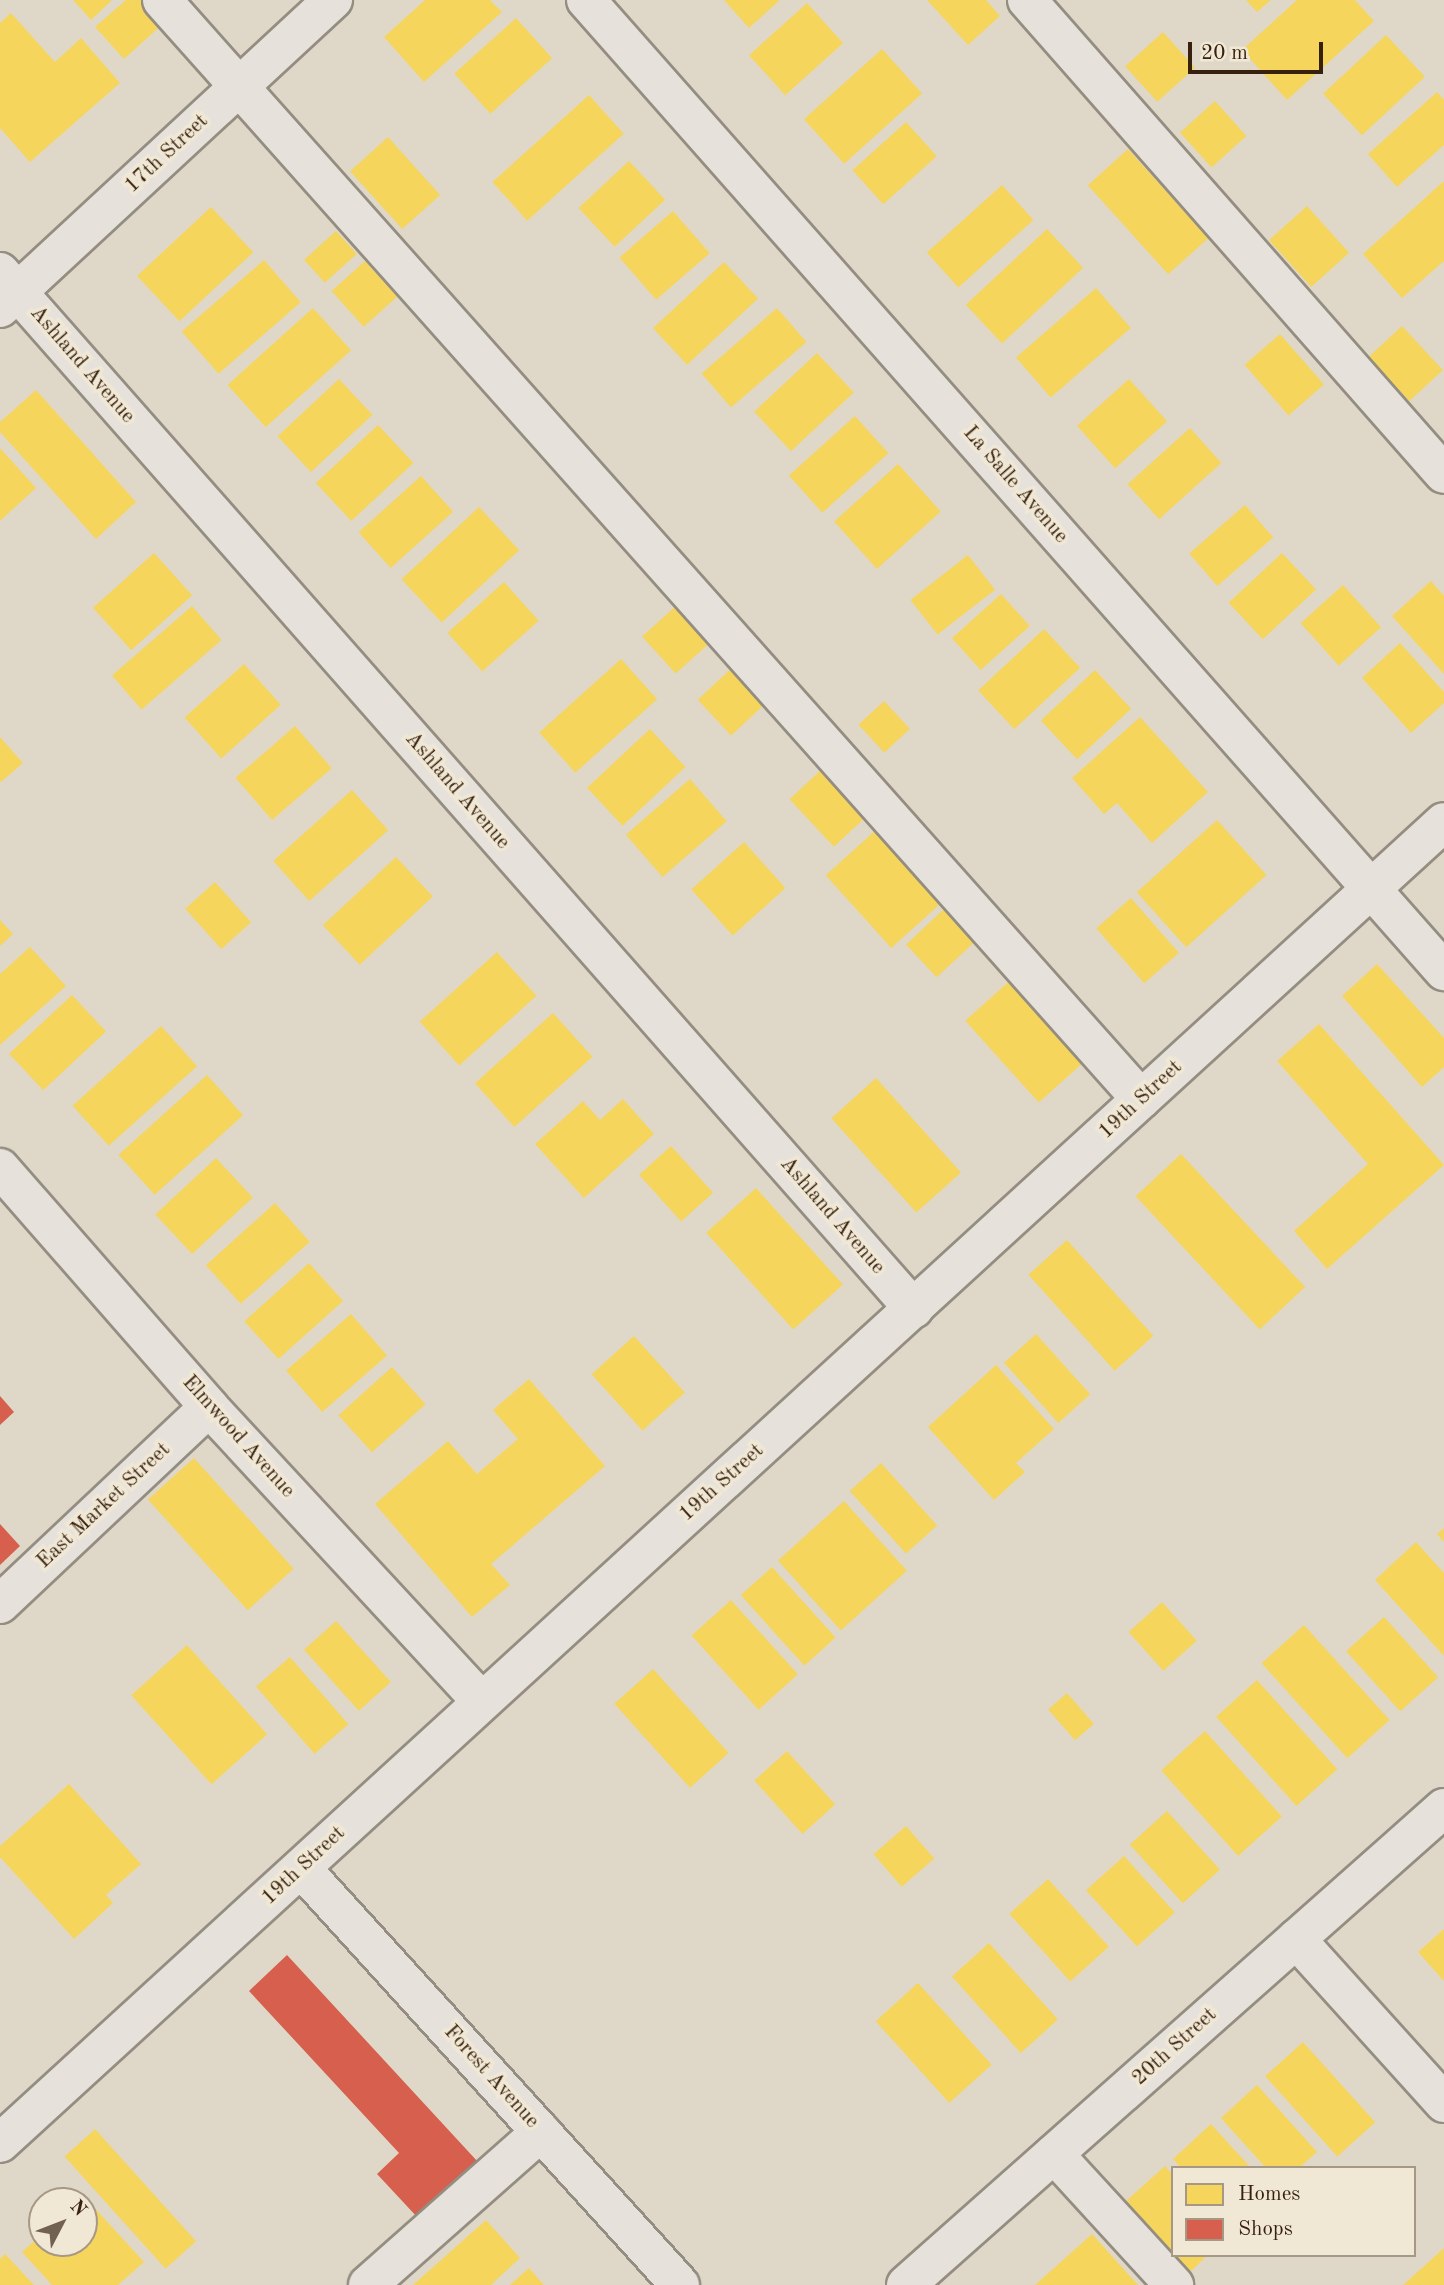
<!DOCTYPE html>
<style>
body{margin:0}
#map{position:relative;width:1444px;height:2285px;overflow:hidden;background:#dfd8c8;font-family:"Old Standard TT",serif}
div>[style]{position:absolute}
[style*='--x']{left:calc(var(--x)*1px);top:calc(var(--y)*1px);width:calc(var(--w)*1px);rotate:calc(var(--a)*1deg)}
.homes>*{inset:0;background:#f6d55c;transform-origin:0 0}
.shops>*{inset:0;background:#d6604d}
.roads{filter:drop-shadow(2px 0 #948d81) drop-shadow(-2px 0 #948d81) drop-shadow(0 2px #948d81) drop-shadow(0 -2px #948d81)}
.minor>*{height:38px;margin:-19px;padding:0 19px;transform-origin:19px;border-radius:19px;background:#e6e2db}
span{translate:-50% -50%;white-space:nowrap;text-align:center;line-height:1.15;-webkit-text-stroke:7px #f0e8d5;paint-order:stroke}
.street-label{font-size:21px;color:#37210d}
.legend{position:absolute;left:1171px;top:2166px;width:245px;height:91px;box-sizing:border-box;background:#f0e8d5;border:2px solid #a69885;margin:0;padding:9px 12px;list-style:none;font-size:21px;color:#37210d}
.legend li{display:flex;align-items:center;gap:14px;height:35px}
.legend b{width:35px;border:2px solid #a69885}
.north{position:absolute;left:28px;top:2187px;width:70px;height:70px;box-sizing:border-box;background:#f0e8d5;border:2px solid #a69885;border-radius:50%;rotate:48deg;font-size:19px;font-weight:700;line-height:28px;text-align:center;color:#37210d}
.north::after{content:'';display:block;margin:auto;width:24px;height:32px;background:#72614e;clip-path:polygon(50% 0,100% 100%,50% 72%,0 100%)}
.scale{position:absolute;left:1188px;top:42px;width:135px;height:32px;box-sizing:border-box;border:4px solid #37210d;border-top:0;padding-left:9px;font-size:21px;line-height:24px;white-space:nowrap;color:#37210d;-webkit-text-stroke:5px #f0e8d5;paint-order:stroke}
</style>
<div id="map">
<div class="homes">
<div style="clip-path:polygon(73px 0,112px 0,91px 20px)"></div>
<div style="clip-path:polygon(126px 0,146px 0,166px 21px,124px 59px,95px 27px)"></div>
<div style="clip-path:polygon(425px 0,490px 0,502px 12px,424px 82px,384px 37px)"></div>
<div style="clip-path:polygon(724px 0,780px 0,749px 28px)"></div>
<div style="clip-path:polygon(927px 0,986px 0,1000px 16px,968px 45px)"></div>
<div style="clip-path:polygon(1246px 0,1271px 0,1257px 12px)"></div>
<div style="clip-path:polygon(1297px 0,1355px 0,1374px 21px,1287px 100px,1242px 50px)"></div>
<div style="left:807px;top:3px;width:54px;height:78px;rotate:48deg"></div>
<div style="clip-path:polygon(11px 13px,55px 62px,81px 38px,120px 83px,30px 162px,0 128px,0 23px)"></div>
<div style="left:516px;top:18px;width:54px;height:83px;rotate:48deg"></div>
<div style="left:1163px;top:32px;width:48px;height:51px;rotate:48deg"></div>
<div style="left:1386px;top:35px;width:57px;height:86px;rotate:47deg"></div>
<div style="left:882px;top:49px;width:60px;height:105px;rotate:48deg"></div>
<div style="clip-path:polygon(1437px 92px,1444px 100px,1444px 145px,1397px 187px,1368px 154px)"></div>
<div style="left:589px;top:95px;width:52px;height:130px;rotate:48deg"></div>
<div style="left:1215px;top:101px;width:47px;height:47px;rotate:48deg"></div>
<div style="left:906px;top:122px;width:46px;height:72px;rotate:48deg"></div>
<div style="left:388px;top:137px;width:78px;height:51px;rotate:48deg"></div>
<div style="left:1128px;top:149px;width:120px;height:54px;rotate:48deg"></div>
<div style="left:629px;top:161px;width:53px;height:69px;rotate:47deg"></div>
<div style="clip-path:polygon(1444px 181px,1444px 261px,1402px 298px,1363px 254px)"></div>
<div style="left:1002px;top:185px;width:47px;height:101px;rotate:48deg"></div>
<div style="left:1307px;top:206px;width:63px;height:51px;rotate:48deg"></div>
<div style="left:211px;top:207px;width:62px;height:101px;rotate:47deg"></div>
<div style="left:673px;top:211px;width:56px;height:71px;rotate:49deg"></div>
<div style="left:1047px;top:229px;width:53px;height:111px;rotate:47deg"></div>
<div style="left:336px;top:231px;width:31px;height:43px;rotate:48deg"></div>
<div style="left:264px;top:260px;width:56px;height:109px;rotate:49deg"></div>
<div style="left:365px;top:261px;width:48px;height:45px;rotate:48deg"></div>
<div style="left:724px;top:262px;width:50px;height:97px;rotate:47deg"></div>
<div style="left:1096px;top:288px;width:53px;height:106px;rotate:49deg"></div>
<div style="left:313px;top:308px;width:57px;height:115px;rotate:48deg"></div>
<div style="left:777px;top:308px;width:45px;height:100px;rotate:49deg"></div>
<div style="left:1402px;top:326px;width:60px;height:46px;rotate:47deg"></div>
<div style="left:1280px;top:334px;width:67px;height:47px;rotate:49deg"></div>
<div style="left:817px;top:353px;width:54px;height:86px;rotate:47deg"></div>
<div style="left:339px;top:379px;width:49px;height:84px;rotate:47deg"></div>
<div style="left:1129px;top:379px;width:57px;height:70px;rotate:48deg"></div>
<div style="clip-path:polygon(36px 390px,136px 502px,96px 539px,0 432px,0 422px)"></div>
<div style="left:855px;top:416px;width:50px;height:89px;rotate:48deg"></div>
<div style="left:378px;top:425px;width:52px;height:85px;rotate:47deg"></div>
<div style="left:1190px;top:428px;width:47px;height:84px;rotate:48deg"></div>
<div style="clip-path:polygon(0 448px,36px 488px,0 521px)"></div>
<div style="left:898px;top:464px;width:64px;height:86px;rotate:48deg"></div>
<div style="left:421px;top:476px;width:48px;height:84px;rotate:48deg"></div>
<div style="left:1245px;top:505px;width:43px;height:74px;rotate:49deg"></div>
<div style="left:479px;top:507px;width:59px;height:106px;rotate:47deg"></div>
<div style="left:154px;top:553px;width:57px;height:82px;rotate:48deg"></div>
<div style="left:1282px;top:553px;width:50px;height:73px;rotate:47deg"></div>
<div style="left:968px;top:555px;width:44px;height:73px;rotate:52deg"></div>
<div style="clip-path:polygon(1431px 581px,1444px 596px,1444px 674px,1392px 616px)"></div>
<div style="left:504px;top:582px;width:52px;height:76px;rotate:48deg"></div>
<div style="left:1343px;top:585px;width:57px;height:57px;rotate:48deg"></div>
<div style="left:1001px;top:594px;width:43px;height:66px;rotate:48deg"></div>
<div style="left:677px;top:605px;width:50px;height:47px;rotate:48deg"></div>
<div style="left:192px;top:606px;width:45px;height:106px;rotate:49deg"></div>
<div style="left:1044px;top:629px;width:53px;height:90px;rotate:47deg"></div>
<div style="clip-path:polygon(1400px 643px,1444px 692px,1444px 703px,1411px 733px,1362px 678px)"></div>
<div style="left:621px;top:659px;width:54px;height:110px;rotate:48deg"></div>
<div style="left:244px;top:664px;width:55px;height:80px;rotate:48deg"></div>
<div style="left:735px;top:665px;width:49px;height:51px;rotate:47deg"></div>
<div style="left:1095px;top:670px;width:53px;height:74px;rotate:47deg"></div>
<div style="left:884px;top:701px;width:38px;height:35px;rotate:47deg"></div>
<div style="clip-path:polygon(1140px 717px,1208px 792px,1152px 843px,1117px 803px,1104px 814px,1072px 778px)"></div>
<div style="left:295px;top:726px;width:56px;height:79px;rotate:49deg"></div>
<div style="left:650px;top:729px;width:52px;height:86px;rotate:47deg"></div>
<div style="clip-path:polygon(0 737px,23px 763px,1px 782px,0 781px)"></div>
<div style="left:821px;top:770px;width:65px;height:43px;rotate:47deg"></div>
<div style="left:690px;top:779px;width:56px;height:85px;rotate:49deg"></div>
<div style="left:352px;top:790px;width:54px;height:106px;rotate:48deg"></div>
<div style="left:1217px;top:820px;width:74px;height:108px;rotate:48deg"></div>
<div style="left:877px;top:829px;width:98px;height:69px;rotate:48deg"></div>
<div style="left:744px;top:842px;width:62px;height:71px;rotate:48deg"></div>
<div style="left:396px;top:857px;width:54px;height:100px;rotate:47deg"></div>
<div style="left:215px;top:882px;width:54px;height:40px;rotate:48deg"></div>
<div style="left:1131px;top:898px;width:73px;height:46px;rotate:49deg"></div>
<div style="left:944px;top:909px;width:45px;height:52px;rotate:47deg"></div>
<div style="clip-path:polygon(0 920px,13px 934px,0 946px)"></div>
<div style="clip-path:polygon(30px 947px,66px 986px,0 1045px,0 974px)"></div>
<div style="left:497px;top:952px;width:59px;height:104px;rotate:48deg"></div>
<div style="clip-path:polygon(1377px 964px,1444px 1038px,1444px 1067px,1422px 1087px,1342px 996px)"></div>
<div style="left:1015px;top:976px;width:110px;height:67px;rotate:48deg"></div>
<div style="left:72px;top:995px;width:50px;height:86px;rotate:47deg"></div>
<div style="left:553px;top:1013px;width:59px;height:105px;rotate:48deg"></div>
<div style="clip-path:polygon(1319px 1024px,1444px 1165px,1327px 1269px,1294px 1231px,1368px 1164px,1277px 1061px)"></div>
<div style="left:161px;top:1026px;width:54px;height:119px;rotate:48deg"></div>
<div style="left:207px;top:1075px;width:54px;height:119px;rotate:48deg"></div>
<div style="left:876px;top:1078px;width:127px;height:60px;rotate:48deg"></div>
<div style="clip-path:polygon(623px 1099px,654px 1134px,584px 1198px,535px 1144px,583px 1101px,600px 1120px)"></div>
<div style="left:671px;top:1146px;width:63px;height:43px;rotate:48deg"></div>
<div style="left:1181px;top:1154px;width:182px;height:62px;rotate:47deg"></div>
<div style="left:216px;top:1158px;width:54px;height:83px;rotate:47deg"></div>
<div style="left:756px;top:1188px;width:130px;height:67px;rotate:48deg"></div>
<div style="left:275px;top:1203px;width:52px;height:93px;rotate:48deg"></div>
<div style="left:1067px;top:1240px;width:129px;height:52px;rotate:48deg"></div>
<div style="left:309px;top:1263px;width:51px;height:87px;rotate:48deg"></div>
<div style="left:351px;top:1314px;width:55px;height:86px;rotate:49deg"></div>
<div style="left:1036px;top:1334px;width:81px;height:43px;rotate:48deg"></div>
<div style="left:634px;top:1336px;width:76px;height:57px;rotate:48deg"></div>
<div style="clip-path:polygon(996px 1365px,1054px 1429px,1016px 1463px,1025px 1472px,994px 1500px,928px 1427px)"></div>
<div style="left:392px;top:1367px;width:50px;height:72px;rotate:48deg"></div>
<div style="clip-path:polygon(529px 1379px,605px 1466px,491px 1564px,510px 1585px,472px 1617px,375px 1504px,448px 1441px,477px 1474px,518px 1439px,493px 1410px)"></div>
<div style="left:194px;top:1458px;width:149px;height:62px;rotate:48deg"></div>
<div style="left:881px;top:1463px;width:84px;height:42px;rotate:48deg"></div>
<div style="left:844px;top:1501px;width:94px;height:89px;rotate:48deg"></div>
<div style="clip-path:polygon(1444px 1528px,1444px 1542px,1437px 1534px)"></div>
<div style="clip-path:polygon(1416px 1542px,1444px 1573px,1444px 1656px,1375px 1580px)"></div>
<div style="left:772px;top:1567px;width:95px;height:42px;rotate:48deg"></div>
<div style="left:731px;top:1600px;width:100px;height:53px;rotate:48deg"></div>
<div style="left:1162px;top:1602px;width:52px;height:45px;rotate:48deg"></div>
<div style="left:1384px;top:1617px;width:81px;height:51px;rotate:48deg"></div>
<div style="left:336px;top:1621px;width:82px;height:43px;rotate:48deg"></div>
<div style="left:1304px;top:1625px;width:128px;height:57px;rotate:48deg"></div>
<div style="left:187px;top:1645px;width:120px;height:75px;rotate:48deg"></div>
<div style="left:290px;top:1657px;width:89px;height:45px;rotate:49deg"></div>
<div style="left:653px;top:1669px;width:113px;height:52px;rotate:48deg"></div>
<div style="left:1257px;top:1680px;width:120px;height:55px;rotate:48deg"></div>
<div style="left:1067px;top:1693px;width:41px;height:25px;rotate:49deg"></div>
<div style="left:1205px;top:1731px;width:115px;height:59px;rotate:48deg"></div>
<div style="left:787px;top:1751px;width:72px;height:44px;rotate:48deg"></div>
<div style="clip-path:polygon(69px 1784px,141px 1864px,106px 1895px,113px 1903px,74px 1939px,0 1857px,0 1846px)"></div>
<div style="left:1167px;top:1811px;width:79px;height:50px;rotate:48deg"></div>
<div style="left:906px;top:1826px;width:43px;height:43px;rotate:49deg"></div>
<div style="left:1124px;top:1856px;width:76px;height:51px;rotate:48deg"></div>
<div style="left:1048px;top:1879px;width:91px;height:52px;rotate:48deg"></div>
<div style="clip-path:polygon(1444px 1929px,1444px 1981px,1418px 1952px)"></div>
<div style="left:989px;top:1943px;width:103px;height:50px;rotate:48deg"></div>
<div style="left:918px;top:1983px;width:110px;height:57px;rotate:48deg"></div>
<div style="left:1303px;top:2042px;width:108px;height:51px;rotate:48deg"></div>
<div style="clip-path:polygon(1257px 2085px,1317px 2152px,1299px 2168px,1266px 2168px,1221px 2118px)"></div>
<div style="clip-path:polygon(1211px 2124px,1251px 2168px,1181px 2168px,1173px 2159px)"></div>
<div style="left:95px;top:2129px;width:151px;height:41px;rotate:48deg"></div>
<div style="clip-path:polygon(1165px 2166px,1173px 2175px,1173px 2253px,1126px 2201px)"></div>
<div style="clip-path:polygon(80px 2192px,144px 2262px,118px 2285px,52px 2285px,22px 2252px,42px 2234px,42px 2243px,84px 2243px,84px 2201px,70px 2201px)"></div>
<div style="clip-path:polygon(486px 2220px,520px 2258px,491px 2285px,413px 2285px)"></div>
<div style="clip-path:polygon(1092px 2234px,1138px 2285px,1035px 2285px)"></div>
<div style="clip-path:polygon(1444px 2248px,1444px 2285px,1403px 2285px)"></div>
<div style="clip-path:polygon(5px 2254px,34px 2285px,0 2285px,0 2259px)"></div>
<div style="clip-path:polygon(1175px 2255px,1208px 2255px,1190px 2272px)"></div>
<div style="clip-path:polygon(529px 2268px,544px 2285px,510px 2285px)"></div>
</div>
<div class="shops">
<div style="clip-path:polygon(0 1396px,14px 1412px,0 1425px)"></div>
<div style="clip-path:polygon(0 1524px,20px 1546px,0 1565px)"></div>
<div style="clip-path:polygon(287px 1955px,478px 2162px,418px 2218px,377px 2174px,399px 2153px,249px 1991px)"></div>
</div>
<div class="roads">
<div class="minor">
<div style="--x:162;--y:0;--w:1472;--a:48.31"></div>
<div style="--x:586;--y:0;--w:1296;--a:48.54"></div>
<div style="--x:1027;--y:0;--w:631;--a:48.66"></div>
<div style="--x:0;--y:272;--w:1382;--a:48.61"></div>
<div style="--x:0;--y:308;--w:454;--a:-42.8"></div>
<div style="--x:0;--y:1168;--w:317;--a:48.8"></div>
<div style="--x:209;--y:1407;--w:401;--a:47.2"></div>
<div style="--x:0;--y:1604;--w:287;--a:-43.3"></div>
<div style="--x:302;--y:1869;--w:562;--a:47.74"></div>
<div style="--x:1296;--y:1939;--w:221;--a:47.9"></div>
<div style="--x:0;--y:2143;--w:1957;--a:-42.45"></div>
<div style="--x:1054;--y:2154;--w:178;--a:47.5"></div>
<div style="--x:368;--y:2285;--w:231;--a:-41.5"></div>
<div style="--x:906;--y:2285;--w:719;--a:-41.56"></div>
</div>
</div>
<div class="street-label">
<span style="left:167px;top:154px;rotate:-43deg">17th Street</span>
<span style="left:82px;top:365px;rotate:49deg">Ashland Avenue</span>
<span style="left:1015px;top:485px;rotate:49deg">La Salle Avenue</span>
<span style="left:457px;top:791px;rotate:49deg">Ashland Avenue</span>
<span style="left:1141px;top:1100px;rotate:-43deg">19th Street</span>
<span style="left:832px;top:1216px;rotate:49deg">Ashland Avenue</span>
<span style="left:238px;top:1437px;rotate:48deg">Elmwood Avenue</span>
<span style="left:722px;top:1483px;rotate:-42deg">19th Street</span>
<span style="left:104px;top:1506px;rotate:-43deg">East Market Street</span>
<span style="left:304px;top:1866px;rotate:-43deg">19th Street</span>
<span style="left:1175px;top:2047px;rotate:-42deg">20th Street</span>
<span style="left:491px;top:2077px;rotate:48deg">Forest Avenue</span>
</div>
<ul class="legend">
<li><b style="height:19px;background:#f6d55c"></b>Homes</li>
<li><b style="height:19px;background:#d6604d"></b>Shops</li>
</ul>
<div class="north">N</div>
<div class="scale">20 m</div>
</div>
